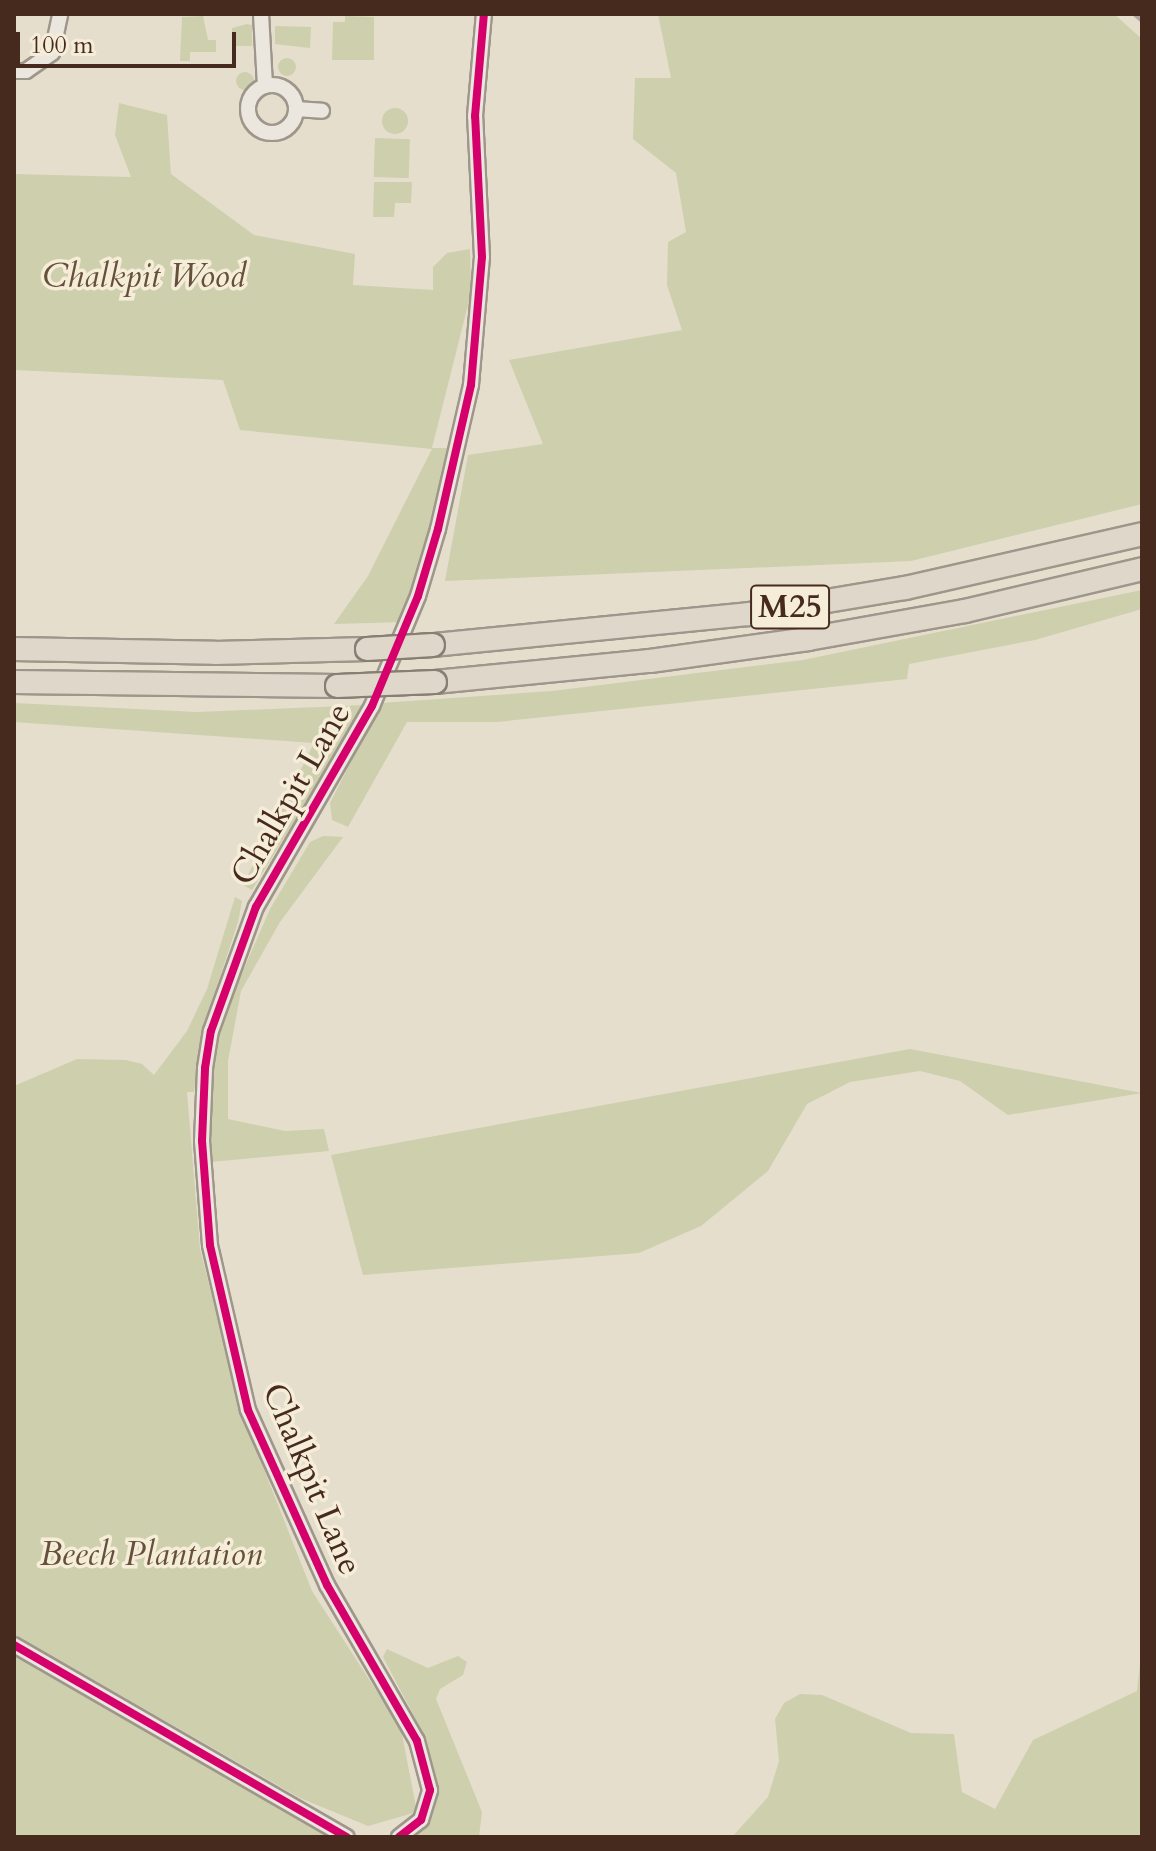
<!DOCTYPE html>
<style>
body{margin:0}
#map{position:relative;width:1156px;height:1851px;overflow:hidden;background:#e5decd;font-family:Cardo,serif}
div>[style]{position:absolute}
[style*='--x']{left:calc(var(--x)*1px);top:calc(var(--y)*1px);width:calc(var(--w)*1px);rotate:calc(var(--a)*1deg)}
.green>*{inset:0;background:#cecfad;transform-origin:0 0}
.round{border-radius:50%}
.roads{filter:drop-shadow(2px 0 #9e968b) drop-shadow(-2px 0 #9e968b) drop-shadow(0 2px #9e968b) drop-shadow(0 -2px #9e968b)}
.minor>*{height:14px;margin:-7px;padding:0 7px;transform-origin:7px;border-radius:7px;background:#ebe7de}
.minor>.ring{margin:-7px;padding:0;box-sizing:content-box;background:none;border:14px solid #ebe7de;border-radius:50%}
.highway>*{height:22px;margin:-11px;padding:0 11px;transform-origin:11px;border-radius:11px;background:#ded7ca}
.rail>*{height:4px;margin-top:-2px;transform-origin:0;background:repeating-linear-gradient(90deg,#aea8a1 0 14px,transparent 0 28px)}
.bridges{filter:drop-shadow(2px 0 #877e74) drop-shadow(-2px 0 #877e74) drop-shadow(0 2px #877e74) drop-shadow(0 -2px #877e74)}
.highway-bridge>*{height:22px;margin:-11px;padding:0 11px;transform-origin:11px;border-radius:11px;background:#ded7ca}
.cycleway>*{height:8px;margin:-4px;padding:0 4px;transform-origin:4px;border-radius:4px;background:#d6006c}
span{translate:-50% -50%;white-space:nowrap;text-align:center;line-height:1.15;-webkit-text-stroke:7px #f5edd8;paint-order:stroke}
.shield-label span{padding:2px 6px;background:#f5edd8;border:2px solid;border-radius:6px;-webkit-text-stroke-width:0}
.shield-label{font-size:32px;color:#472a1e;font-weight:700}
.park-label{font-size:34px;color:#64503b;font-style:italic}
.street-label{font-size:34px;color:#472a1e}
.frame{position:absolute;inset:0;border:16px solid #472a1e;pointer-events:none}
.scale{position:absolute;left:16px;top:32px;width:220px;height:36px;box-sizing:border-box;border:4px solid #472a1e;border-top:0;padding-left:10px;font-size:24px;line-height:28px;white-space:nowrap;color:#472a1e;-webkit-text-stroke:6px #f5edd8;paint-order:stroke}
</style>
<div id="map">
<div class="green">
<div style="clip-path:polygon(658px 14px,1114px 14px,1142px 39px,1142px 504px,911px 561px,445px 581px,468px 455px,543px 444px,509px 360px,682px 330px,667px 285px,668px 242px,686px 232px,676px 173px,633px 139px,635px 78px,671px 78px)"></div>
<div style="clip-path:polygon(203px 16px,208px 40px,216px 40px,216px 52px,190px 52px,190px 61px,180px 61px,182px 17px)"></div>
<div style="clip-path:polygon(345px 16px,374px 17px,374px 60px,332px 60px,333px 22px,345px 22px)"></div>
<div style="clip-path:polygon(247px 24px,252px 25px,252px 46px,232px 46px,232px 28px)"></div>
<div style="clip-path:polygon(275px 26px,311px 27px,310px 48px,275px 44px)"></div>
<div class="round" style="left:278px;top:58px;width:18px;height:18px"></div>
<div class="round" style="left:236px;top:72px;width:18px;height:18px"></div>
<div style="clip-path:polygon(119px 103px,167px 115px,171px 174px,254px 235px,355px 254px,353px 285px,433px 290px,433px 267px,447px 253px,470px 249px,471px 293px,432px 448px,452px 448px,404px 622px,334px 624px,368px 576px,432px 449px,240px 430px,223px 380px,14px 370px,14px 174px,131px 177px,115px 135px)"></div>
<div class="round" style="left:382px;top:108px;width:26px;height:26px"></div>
<div style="left:375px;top:138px;width:35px;height:39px;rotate:2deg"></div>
<div style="clip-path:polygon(374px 182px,412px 182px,411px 203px,395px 203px,394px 217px,373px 217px)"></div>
<div style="clip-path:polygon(1142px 590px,1142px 609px,1035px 640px,909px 664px,907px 679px,497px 722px,407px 722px,348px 827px,332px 820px,330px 803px,381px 703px,552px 691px,803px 660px)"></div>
<div style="clip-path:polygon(14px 703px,197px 712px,366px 705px,252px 890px,243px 885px,314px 743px,14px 722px)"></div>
<div style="clip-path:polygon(323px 836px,343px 837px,280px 922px,241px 991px,228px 1061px,228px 1119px,285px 1131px,324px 1129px,329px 1151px,211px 1162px,210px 1090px,215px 1045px,229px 1003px,270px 909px,310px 842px)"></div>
<div style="clip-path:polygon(235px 897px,242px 901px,238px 922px,206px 1020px,194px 1092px,187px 1092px,200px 1249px,241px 1411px,312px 1591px,401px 1729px,417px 1812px,368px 1826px,300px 1798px,14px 1634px,14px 1086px,77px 1059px,126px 1060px,142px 1064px,154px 1075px,187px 1031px,207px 989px)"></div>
<div style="clip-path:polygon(910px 1049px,1142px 1093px,1008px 1115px,960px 1081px,920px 1071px,850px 1082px,807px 1104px,768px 1171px,701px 1226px,639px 1253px,363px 1275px,331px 1155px)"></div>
<div style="clip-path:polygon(1142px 1645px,1142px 1837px,732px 1837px,768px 1797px,779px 1761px,775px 1719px,784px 1703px,800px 1694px,822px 1695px,911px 1733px,954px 1734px,962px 1792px,995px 1809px,1033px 1740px,1137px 1691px)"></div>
<div style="clip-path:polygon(387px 1649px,428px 1668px,458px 1656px,467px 1662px,463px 1675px,440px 1689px,436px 1699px,482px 1812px,479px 1837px,412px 1837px,427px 1825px,439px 1791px,426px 1739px,383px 1657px)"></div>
<div style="clip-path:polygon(14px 1656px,330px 1837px,14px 1837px)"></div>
</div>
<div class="roads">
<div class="minor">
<div style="--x:261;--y:14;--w:72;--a:86.8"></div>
<div style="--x:14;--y:71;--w:12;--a:0"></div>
<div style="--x:26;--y:71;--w:32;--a:-35"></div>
<div style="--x:52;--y:53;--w:40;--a:-78"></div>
<div class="ring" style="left:248px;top:85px;width:34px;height:34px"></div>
<div style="--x:296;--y:109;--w:26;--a:4"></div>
<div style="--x:14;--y:1645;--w:384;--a:30"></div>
<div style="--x:399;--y:1837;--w:28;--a:-38"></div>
<div style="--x:421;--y:1820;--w:31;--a:-73"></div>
<div style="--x:430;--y:1790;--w:51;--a:-104.9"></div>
<div style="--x:417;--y:1741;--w:180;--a:-120"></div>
<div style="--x:327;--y:1585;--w:192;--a:-114.3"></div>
<div style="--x:248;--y:1410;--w:169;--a:-103"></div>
<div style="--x:210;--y:1245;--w:104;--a:-94.4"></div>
<div style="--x:202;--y:1141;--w:73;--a:-87.6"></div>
<div style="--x:205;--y:1068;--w:37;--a:-81"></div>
<div style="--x:211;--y:1031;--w:132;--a:-70.1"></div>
<div style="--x:256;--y:907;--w:232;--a:-60"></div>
<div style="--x:372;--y:706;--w:119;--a:-67.3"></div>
<div style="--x:418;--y:596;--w:70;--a:-73.4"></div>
<div style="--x:438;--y:529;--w:148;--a:-77.1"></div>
<div style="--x:471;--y:385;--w:128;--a:-85.1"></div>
<div style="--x:482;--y:257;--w:141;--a:-92.8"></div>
<div style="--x:475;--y:116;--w:102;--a:-85"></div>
</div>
<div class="highway">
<div style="--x:433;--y:645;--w:318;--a:-5.6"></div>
<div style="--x:749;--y:614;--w:158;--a:-9.5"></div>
<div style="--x:905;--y:588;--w:243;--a:-12.8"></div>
<div style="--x:14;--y:649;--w:201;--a:1.1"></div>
<div style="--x:215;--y:653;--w:152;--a:-1.5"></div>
<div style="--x:14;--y:682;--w:323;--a:0.7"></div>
<div style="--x:435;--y:682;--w:216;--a:-5.6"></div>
<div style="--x:650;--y:661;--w:160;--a:-7.9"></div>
<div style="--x:808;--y:639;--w:159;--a:-10.1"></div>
<div style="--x:965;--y:611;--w:182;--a:-13.3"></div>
</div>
</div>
<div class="rail">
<div style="--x:1134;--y:14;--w:11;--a:41"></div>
</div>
<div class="bridges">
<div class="highway-bridge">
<div style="--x:367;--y:649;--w:66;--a:-3.5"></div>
<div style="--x:337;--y:686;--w:98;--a:-2.3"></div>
</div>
</div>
<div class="cycleway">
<div style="--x:14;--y:1645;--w:384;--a:30"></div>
<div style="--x:399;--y:1837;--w:28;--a:-38"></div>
<div style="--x:421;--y:1820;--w:31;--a:-73"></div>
<div style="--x:430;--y:1790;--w:51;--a:-104.9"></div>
<div style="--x:417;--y:1741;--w:180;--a:-120"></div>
<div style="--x:327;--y:1585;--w:192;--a:-114.3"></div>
<div style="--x:248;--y:1410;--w:169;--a:-103"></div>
<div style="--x:210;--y:1245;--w:104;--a:-94.4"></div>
<div style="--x:202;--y:1141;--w:73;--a:-87.6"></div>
<div style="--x:205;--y:1068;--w:37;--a:-81"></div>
<div style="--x:211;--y:1031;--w:132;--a:-70.1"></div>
<div style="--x:256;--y:907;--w:232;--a:-60"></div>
<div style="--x:372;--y:706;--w:119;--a:-67.3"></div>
<div style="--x:418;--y:596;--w:70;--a:-73.4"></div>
<div style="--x:438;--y:529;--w:148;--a:-77.1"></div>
<div style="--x:471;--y:385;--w:128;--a:-85.1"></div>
<div style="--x:482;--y:257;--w:141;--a:-92.8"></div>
<div style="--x:475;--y:116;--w:102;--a:-85"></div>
</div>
<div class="shield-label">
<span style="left:790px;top:607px">M25</span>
</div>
<div class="park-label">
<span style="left:144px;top:277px">Chalkpit Wood</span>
<span style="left:151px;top:1555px">Beech Plantation</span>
</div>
<div class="street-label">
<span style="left:291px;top:794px;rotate:-60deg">Chalkpit Lane</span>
<span style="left:312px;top:1479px;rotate:67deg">Chalkpit Lane</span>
</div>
<div class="frame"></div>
<div class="scale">100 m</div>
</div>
